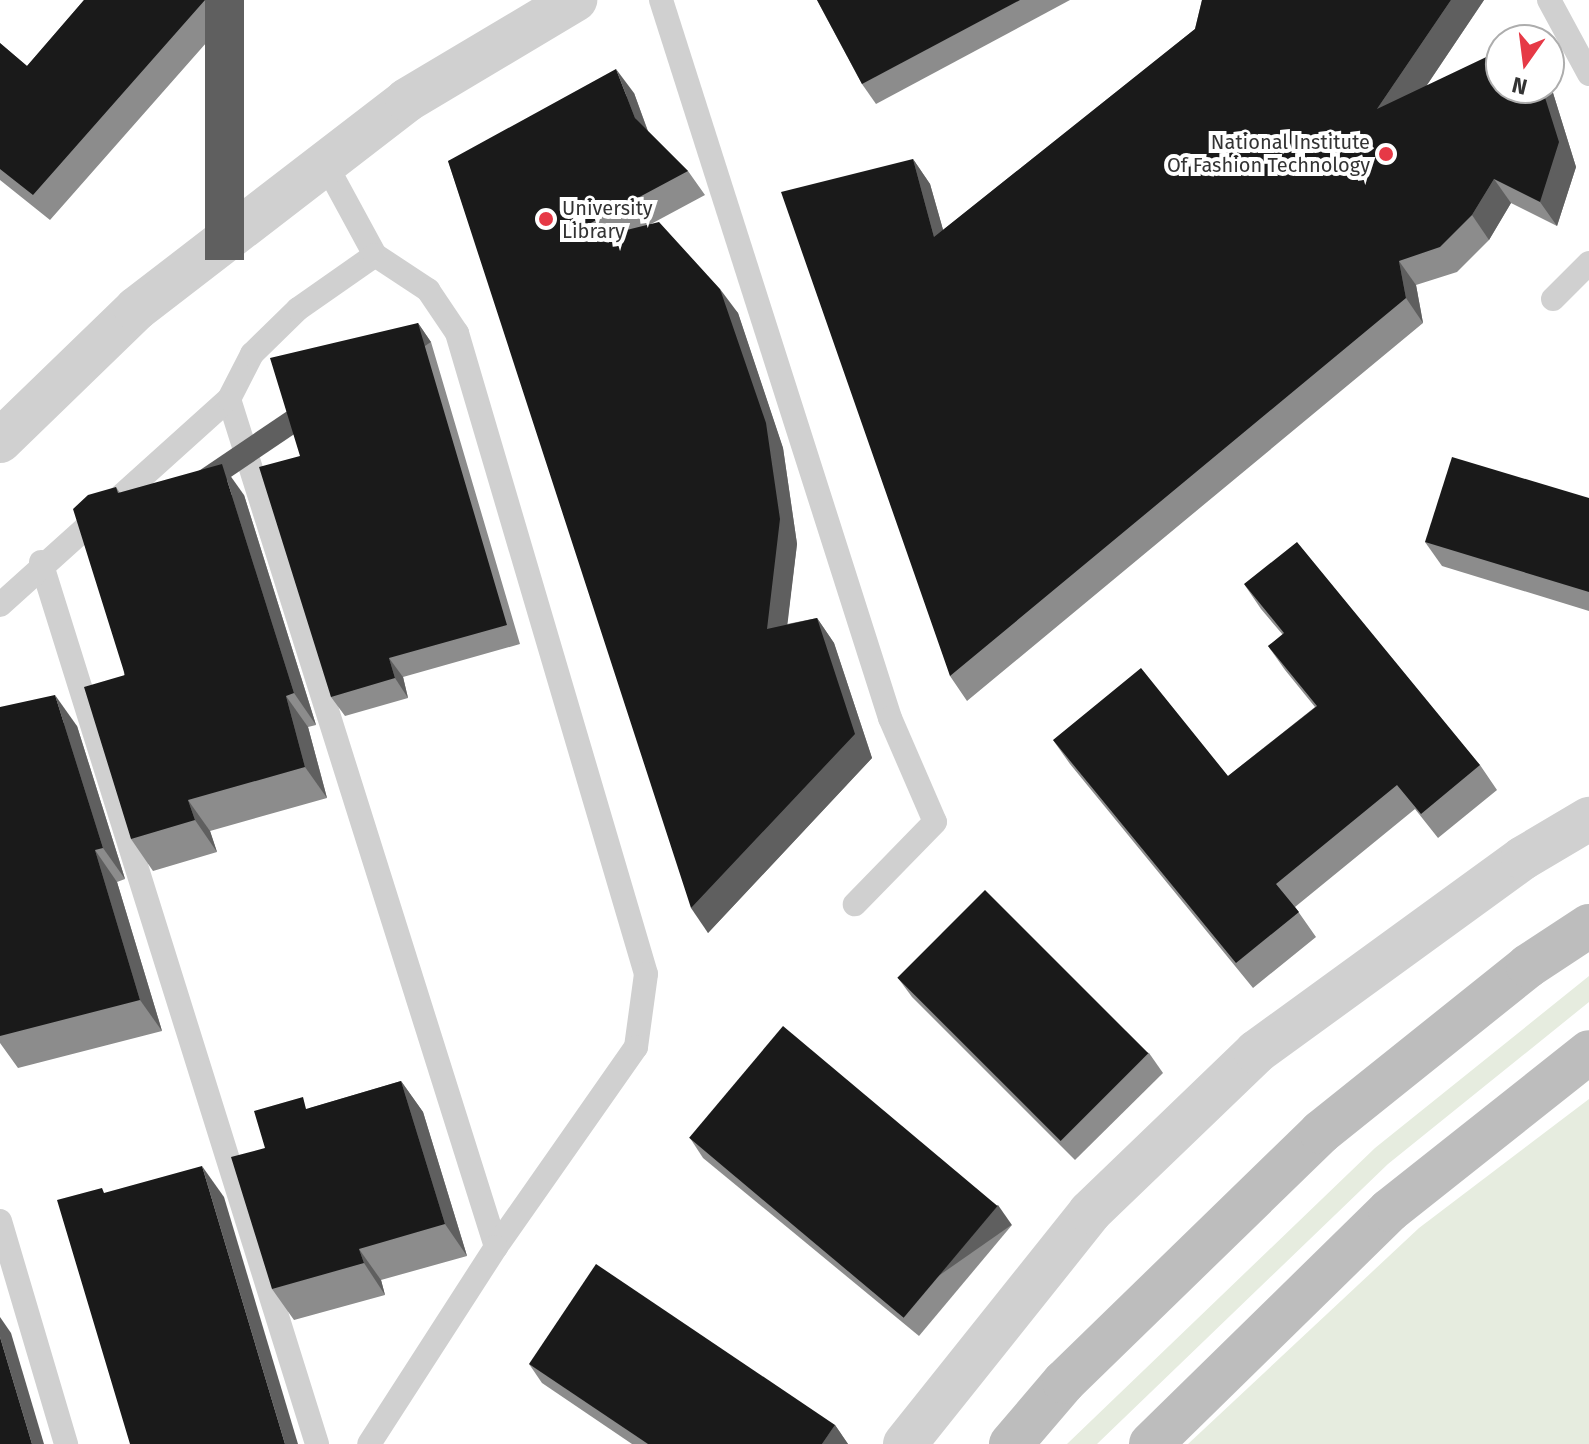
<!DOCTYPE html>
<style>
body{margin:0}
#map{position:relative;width:1589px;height:1444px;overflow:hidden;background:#fff;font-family:"Fira Sans",sans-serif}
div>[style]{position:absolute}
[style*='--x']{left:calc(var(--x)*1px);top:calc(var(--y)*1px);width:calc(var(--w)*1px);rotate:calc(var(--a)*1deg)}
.green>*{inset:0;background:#e6ecdf}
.lane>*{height:24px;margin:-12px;padding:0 12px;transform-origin:12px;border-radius:12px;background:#d0d0d0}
.street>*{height:44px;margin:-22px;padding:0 22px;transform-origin:22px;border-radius:22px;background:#d0d0d0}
.secondary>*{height:44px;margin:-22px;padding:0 22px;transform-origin:22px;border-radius:22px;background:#bdbdbd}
.wall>*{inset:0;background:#8c8c8c}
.shaded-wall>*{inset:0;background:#5f5f5f;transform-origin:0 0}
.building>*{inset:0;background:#1a1a1a;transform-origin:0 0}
.dots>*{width:22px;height:22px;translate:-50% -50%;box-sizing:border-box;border:4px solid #fff;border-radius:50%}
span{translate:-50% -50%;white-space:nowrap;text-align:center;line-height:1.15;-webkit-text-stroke:8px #fff;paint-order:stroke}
.poi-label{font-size:20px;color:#333}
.right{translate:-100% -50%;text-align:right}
.left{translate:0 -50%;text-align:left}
.north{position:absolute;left:1485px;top:24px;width:80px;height:80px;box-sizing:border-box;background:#fff;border:2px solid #adadad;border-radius:50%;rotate:194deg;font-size:22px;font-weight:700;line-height:32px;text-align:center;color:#333}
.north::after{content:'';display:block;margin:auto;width:28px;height:36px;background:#e63946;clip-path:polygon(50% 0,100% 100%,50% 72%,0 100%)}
</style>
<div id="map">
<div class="green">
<div style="clip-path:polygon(1589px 976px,1589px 1002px,1388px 1164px,1097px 1444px,1067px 1444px,1375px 1148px)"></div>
<div style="clip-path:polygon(1589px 1099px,1589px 1444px,1188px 1444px,1419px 1228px)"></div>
</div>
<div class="lane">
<div style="--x:661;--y:0;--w:754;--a:72.31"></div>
<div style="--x:890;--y:718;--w:113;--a:66.6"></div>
<div style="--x:935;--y:822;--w:115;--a:134.3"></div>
<div style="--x:1549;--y:0;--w:84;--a:61.6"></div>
<div style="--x:325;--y:163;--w:105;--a:61.5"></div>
<div style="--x:1553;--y:299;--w:51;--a:-45"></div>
<div style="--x:229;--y:399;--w:889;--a:72.52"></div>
<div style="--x:41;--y:562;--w:924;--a:72.62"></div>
<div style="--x:0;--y:605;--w:308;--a:-42"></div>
<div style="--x:229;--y:399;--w:51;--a:-62.9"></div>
<div style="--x:252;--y:354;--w:64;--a:-44.4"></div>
<div style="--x:298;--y:309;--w:94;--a:-35"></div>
<div style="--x:375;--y:255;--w:64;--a:33.4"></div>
<div style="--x:428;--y:290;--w:52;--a:56"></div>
<div style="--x:457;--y:333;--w:668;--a:73.57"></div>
<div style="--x:646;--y:974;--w:74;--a:97.8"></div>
<div style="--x:636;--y:1047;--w:244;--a:125"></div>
<div style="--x:496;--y:1247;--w:234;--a:122.8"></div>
<div style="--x:0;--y:1221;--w:233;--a:73.5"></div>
</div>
<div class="street">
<div style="--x:0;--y:441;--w:190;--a:-44.1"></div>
<div style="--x:136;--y:309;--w:342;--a:-37.6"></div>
<div style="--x:407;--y:100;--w:196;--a:-30.8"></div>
<div style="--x:905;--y:1444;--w:297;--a:-51.4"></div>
<div style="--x:1090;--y:1212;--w:231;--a:-43.9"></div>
<div style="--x:1256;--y:1052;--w:330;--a:-36"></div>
<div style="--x:1523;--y:858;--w:77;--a:-30.6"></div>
</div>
<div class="secondary">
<div style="--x:1011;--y:1444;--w:82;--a:-49.5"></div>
<div style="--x:1064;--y:1382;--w:359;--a:-44.2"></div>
<div style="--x:1321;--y:1132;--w:265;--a:-38.7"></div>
<div style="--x:1528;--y:966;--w:73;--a:-33.3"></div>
<div style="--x:1151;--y:1444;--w:334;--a:-44.4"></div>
<div style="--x:1390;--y:1210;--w:254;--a:-38.4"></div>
</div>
<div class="wall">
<div style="clip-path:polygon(84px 0,244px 0,50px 220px,0 180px,0 43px,27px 66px)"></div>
<div style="clip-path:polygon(817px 0,1070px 0,876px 104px,862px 84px)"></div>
<div style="clip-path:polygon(1202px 0,1484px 0,1427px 85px,1549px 88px,1549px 80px,1576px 167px,1557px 226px,1511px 203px,1489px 240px,1457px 272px,1416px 285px,1423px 323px,967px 701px,950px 676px,913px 159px,930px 184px,943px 230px,1195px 29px)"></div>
<div style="clip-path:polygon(634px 93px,648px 131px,688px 171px,705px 195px,651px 224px,738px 313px,783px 448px,797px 544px,787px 624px,817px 618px,834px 643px,872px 758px,708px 933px,448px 161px)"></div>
<div style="clip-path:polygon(418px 323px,431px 342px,520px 644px,403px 677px,408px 698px,345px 716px,331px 697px,300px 456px)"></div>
<div style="clip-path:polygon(116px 487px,120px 493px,244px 495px,316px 725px,308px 727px,327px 798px,210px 831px,217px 852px,153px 871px,131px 839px)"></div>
<div style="clip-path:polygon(1589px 498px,1589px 611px,1442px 566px,1425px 542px)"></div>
<div style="clip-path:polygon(1244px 584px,1480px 765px,1497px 790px,1438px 838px,1415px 809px,1295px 907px,1316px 937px,1253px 988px,1070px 764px,1053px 740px,1228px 776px,1315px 707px,1285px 670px,1268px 646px,1283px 635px,1261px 609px)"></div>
<div style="clip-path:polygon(0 707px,77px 726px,125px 879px,117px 882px,162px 1031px,18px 1068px,0 1043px)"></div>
<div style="clip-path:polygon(898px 978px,1149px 1053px,1163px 1073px,1075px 1160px,912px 997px)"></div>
<div style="clip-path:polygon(401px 1081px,423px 1112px,467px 1256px,381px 1280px,385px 1295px,294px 1320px,272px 1289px,265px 1148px,310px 1108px)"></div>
<div style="clip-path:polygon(690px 1138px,1012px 1225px,919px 1336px,703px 1158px)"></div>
<div style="clip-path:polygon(529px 1364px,835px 1425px,848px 1444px,632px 1444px,542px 1383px)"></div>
</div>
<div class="shaded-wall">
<div style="left:205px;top:0;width:39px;height:260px"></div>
<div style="clip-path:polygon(1451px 0,1484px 0,1394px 134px,1377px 109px)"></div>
<div style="clip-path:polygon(616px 69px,634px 93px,652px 143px,635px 118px)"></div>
<div style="clip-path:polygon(1549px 80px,1576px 167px,1557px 226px,1540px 202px,1542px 88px,1549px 88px)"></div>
<div style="clip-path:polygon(913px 159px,930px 184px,952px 261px,934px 237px)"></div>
<div style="clip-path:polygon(1494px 179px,1511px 203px,1489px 240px,1472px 215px)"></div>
<div style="clip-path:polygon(1399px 261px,1416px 285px,1423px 323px,1406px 298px)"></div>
<div style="clip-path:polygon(720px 289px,738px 313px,783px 448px,797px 544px,784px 653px,767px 629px)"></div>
<div style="left:418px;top:323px;width:23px;height:315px;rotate:56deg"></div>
<div style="clip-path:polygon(222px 464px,244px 495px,316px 725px,294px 693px)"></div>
<div style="clip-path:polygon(817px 618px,834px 643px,872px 758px,708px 933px,691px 908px)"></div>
<div style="clip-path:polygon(389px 658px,403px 677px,408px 698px,395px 678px)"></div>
<div style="clip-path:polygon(55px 695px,77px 726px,125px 879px,103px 848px)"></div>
<div style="clip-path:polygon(286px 696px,308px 727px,327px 798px,305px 767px)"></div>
<div style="clip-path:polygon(188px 800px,210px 831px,217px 852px,195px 820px)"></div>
<div style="clip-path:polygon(95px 850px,117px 882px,162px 1031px,140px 1000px)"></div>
<div style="clip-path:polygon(401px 1081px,423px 1112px,467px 1256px,445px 1224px)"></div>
<div style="clip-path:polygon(202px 1166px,224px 1197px,298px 1444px,285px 1444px)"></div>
<div style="left:998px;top:1205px;width:24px;height:145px;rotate:55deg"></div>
<div style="clip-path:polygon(359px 1249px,381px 1280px,385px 1295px,364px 1263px)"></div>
<div style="clip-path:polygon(0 1317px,11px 1333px,44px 1444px,32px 1444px,0 1337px)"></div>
<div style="clip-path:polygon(835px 1425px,848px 1444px,822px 1444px)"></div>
</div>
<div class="building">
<div style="clip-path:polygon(84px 0,205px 0,33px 195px,0 169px,0 43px,27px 66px)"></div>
<div style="clip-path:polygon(817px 0,1020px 0,862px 84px)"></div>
<div style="clip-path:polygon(1202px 0,1451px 0,1377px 109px,1501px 50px,1501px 88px,1542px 88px,1559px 142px,1540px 202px,1494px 179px,1472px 215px,1440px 247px,1399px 261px,1406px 298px,950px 676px,781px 192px,913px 159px,934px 237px,1195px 29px)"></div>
<div style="clip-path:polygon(616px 69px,635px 118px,688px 171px,574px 232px,578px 242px,659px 222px,720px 289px,766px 423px,780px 519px,767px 629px,817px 618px,855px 734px,691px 908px,448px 161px)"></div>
<div style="clip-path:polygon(418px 323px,507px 625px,389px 658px,395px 678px,331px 697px,259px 467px,300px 456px,270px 358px)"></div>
<div style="clip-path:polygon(1452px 457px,1589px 498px,1589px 592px,1425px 542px)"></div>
<div style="clip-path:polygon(222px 464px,294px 693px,286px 696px,305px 767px,188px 800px,195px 820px,131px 839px,84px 687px,125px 675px,73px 509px,88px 495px,116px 487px,118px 493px)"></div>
<div style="clip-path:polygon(1297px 542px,1480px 765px,1421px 814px,1397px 785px,1276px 884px,1299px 912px,1236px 963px,1053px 740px,1141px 668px,1228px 776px,1317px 706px,1268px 646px,1284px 633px,1244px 584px)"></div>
<div style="clip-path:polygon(55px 695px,103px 848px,95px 850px,140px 1000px,0 1036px,0 707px)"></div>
<div style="left:985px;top:890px;width:231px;height:124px;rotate:45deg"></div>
<div style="left:783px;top:1026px;width:280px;height:146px;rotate:40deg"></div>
<div style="clip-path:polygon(401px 1081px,445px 1224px,359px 1249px,364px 1263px,272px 1289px,231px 1157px,265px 1148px,254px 1111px,303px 1097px,306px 1109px)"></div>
<div style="clip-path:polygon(202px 1166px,285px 1444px,130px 1444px,57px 1200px,102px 1188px,104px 1193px)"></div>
<div style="clip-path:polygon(596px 1264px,835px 1425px,822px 1444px,648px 1444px,529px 1364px)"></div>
<div style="clip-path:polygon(0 1337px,32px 1444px,0 1444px)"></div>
</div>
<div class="dots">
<div style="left:1386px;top:154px;background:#e63946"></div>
<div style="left:546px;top:219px;background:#e63946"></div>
</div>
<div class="poi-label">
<span class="right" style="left:1370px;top:154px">National Institute<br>Of Fashion Technology</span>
<span class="left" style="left:562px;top:220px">University<br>Library</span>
</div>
<div class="north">N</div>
</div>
